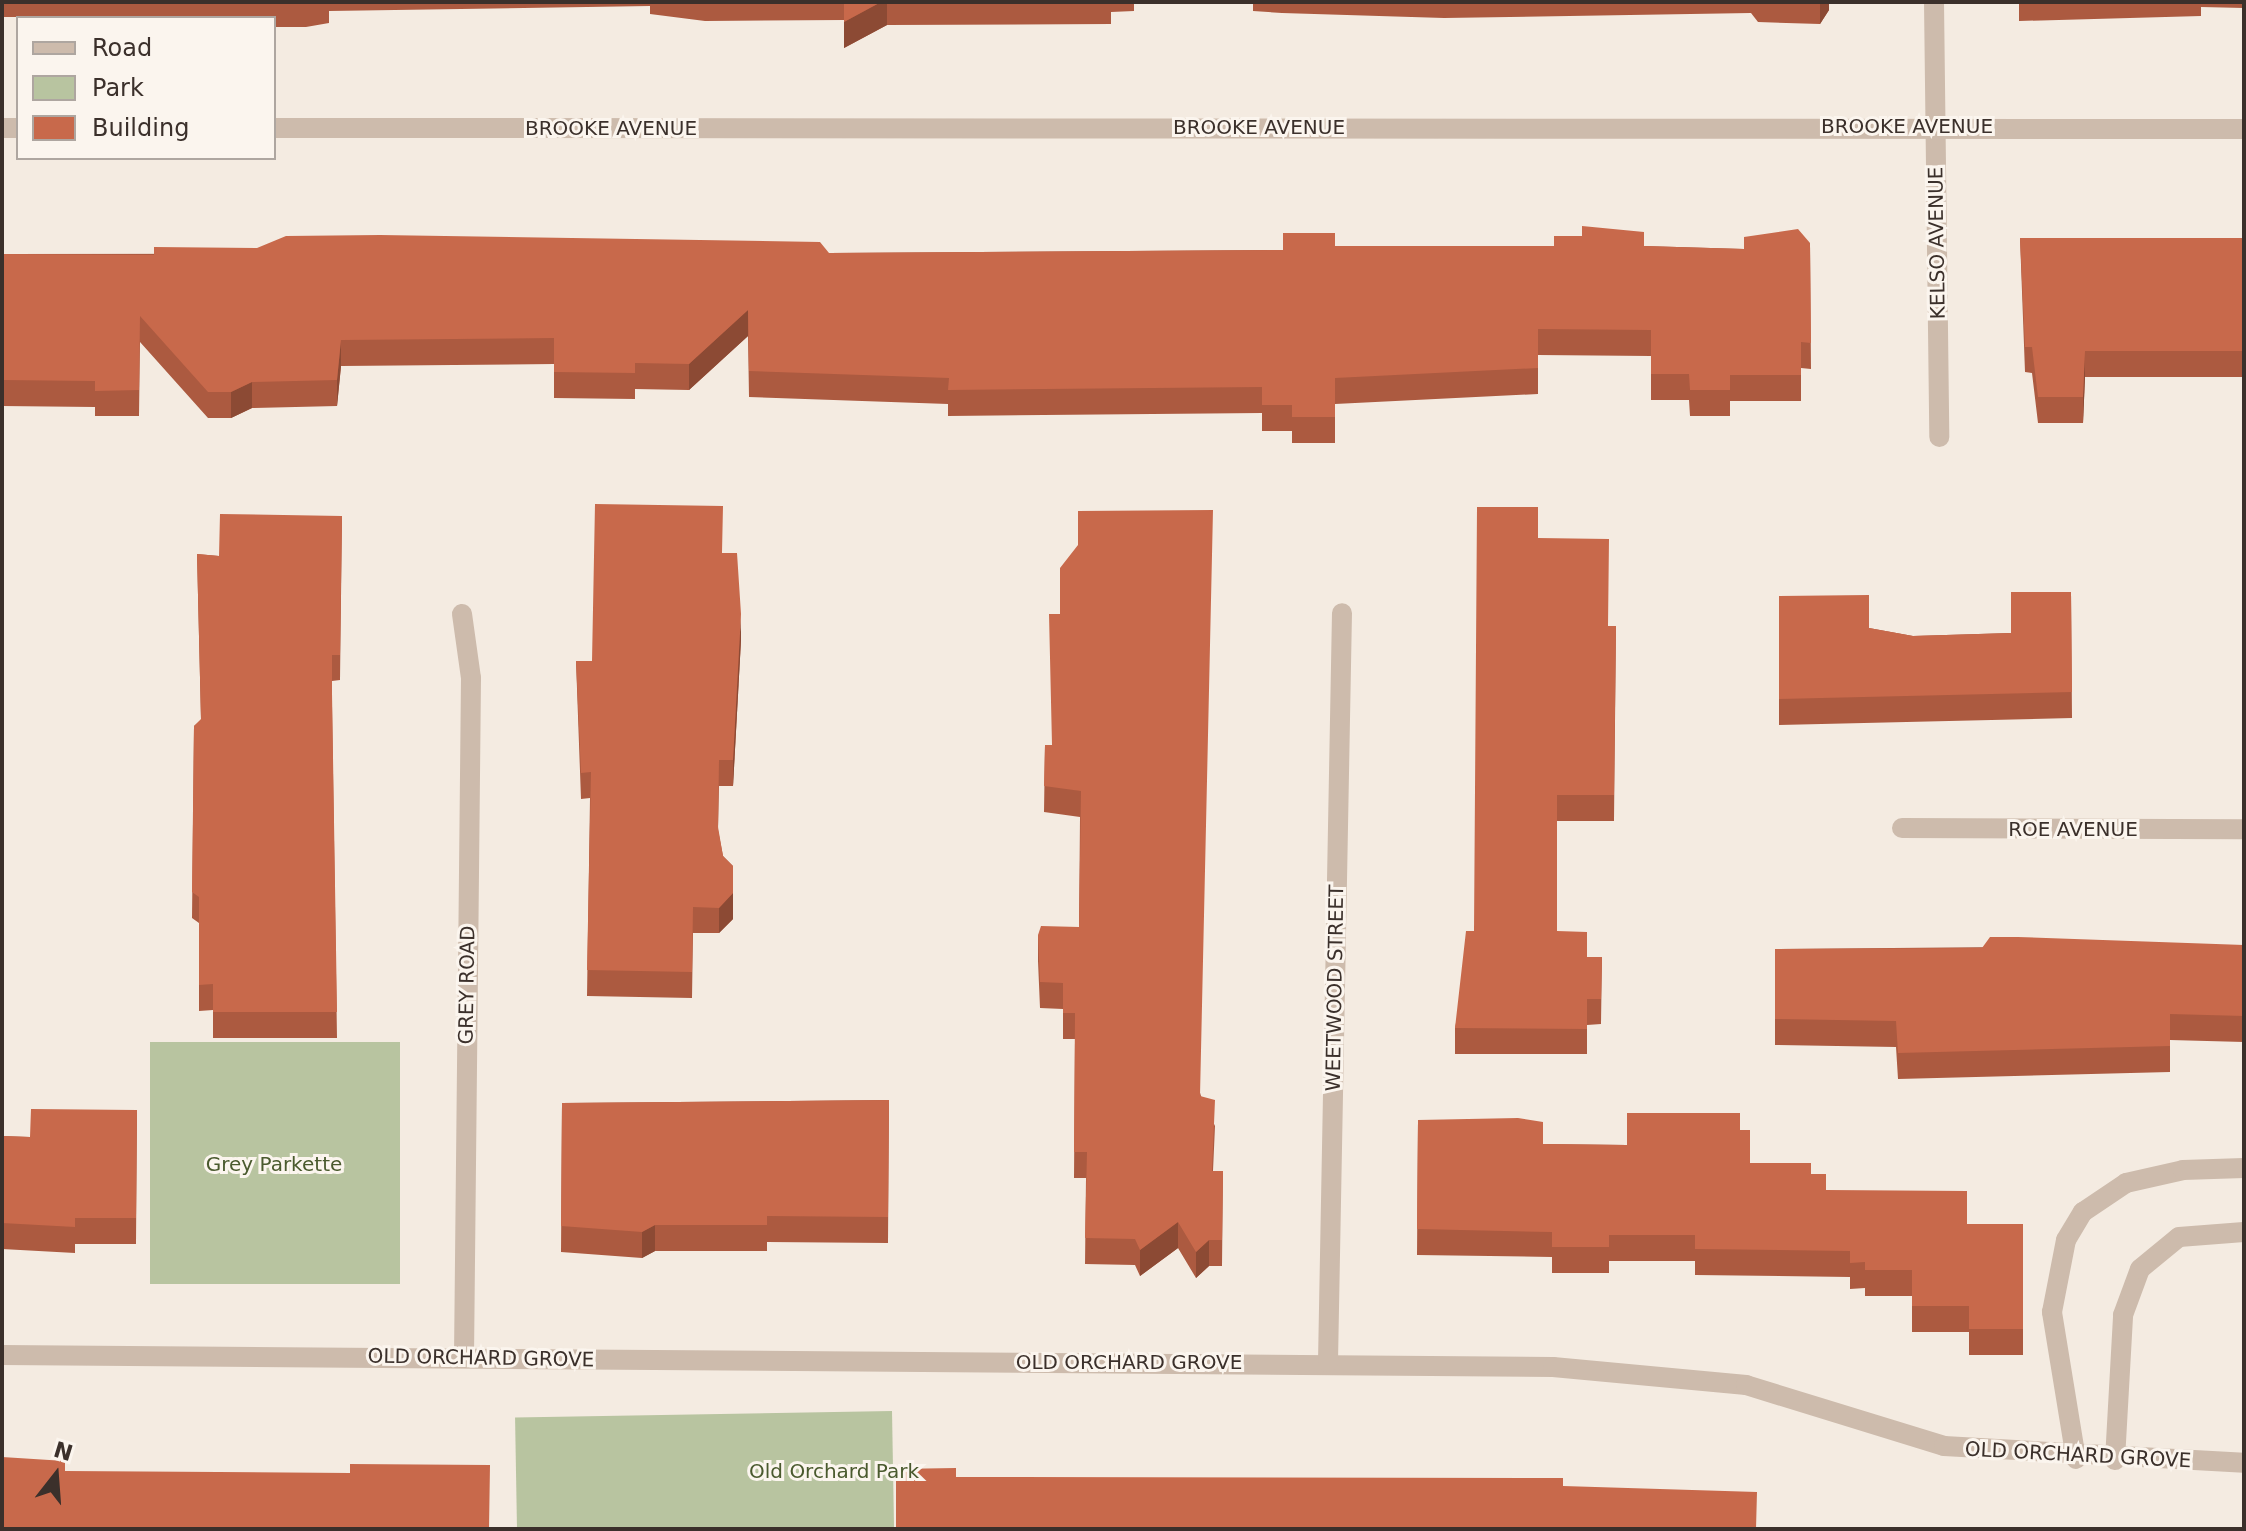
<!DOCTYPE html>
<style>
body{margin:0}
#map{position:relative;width:2246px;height:1531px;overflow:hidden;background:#f4ebe1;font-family:"DejaVu Sans",sans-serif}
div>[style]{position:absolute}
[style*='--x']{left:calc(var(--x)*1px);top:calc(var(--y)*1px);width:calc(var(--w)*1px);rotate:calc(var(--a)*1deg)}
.green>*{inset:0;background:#b8c4a0;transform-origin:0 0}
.lane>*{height:20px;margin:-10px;padding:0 10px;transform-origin:10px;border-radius:10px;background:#cdbbac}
.street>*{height:20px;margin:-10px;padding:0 10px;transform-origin:10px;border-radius:10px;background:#cdbbac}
.wall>*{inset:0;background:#ac5a40}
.shaded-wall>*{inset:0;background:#8c4a34}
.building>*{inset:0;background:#c8694b}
span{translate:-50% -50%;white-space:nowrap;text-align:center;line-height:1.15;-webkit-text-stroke:6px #fbf5ee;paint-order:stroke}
.street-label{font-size:20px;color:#3b302b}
.park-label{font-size:20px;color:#4a5a2e}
.frame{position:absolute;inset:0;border:4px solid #3b302b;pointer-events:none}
.legend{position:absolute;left:16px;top:16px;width:260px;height:144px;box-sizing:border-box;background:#fbf5ee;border:2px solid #aea6a0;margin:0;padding:10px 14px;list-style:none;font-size:24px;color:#3b302b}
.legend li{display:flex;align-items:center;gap:16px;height:40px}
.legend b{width:40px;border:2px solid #aea6a0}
.north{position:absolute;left:16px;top:1435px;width:80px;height:80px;-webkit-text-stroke:6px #fbf5ee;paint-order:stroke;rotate:17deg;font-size:22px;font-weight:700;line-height:32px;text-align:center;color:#3b302b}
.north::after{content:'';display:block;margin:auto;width:28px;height:36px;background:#3b302b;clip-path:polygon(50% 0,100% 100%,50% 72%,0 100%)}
</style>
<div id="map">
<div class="green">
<div style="left:150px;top:1042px;width:250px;height:242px"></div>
<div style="left:892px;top:1411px;width:118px;height:377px;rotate:89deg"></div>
</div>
<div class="lane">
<div style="--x:2076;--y:1459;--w:149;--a:-99.3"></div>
<div style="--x:2052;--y:1312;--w:73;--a:-79"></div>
<div style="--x:2066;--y:1240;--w:33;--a:-59"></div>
<div style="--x:2083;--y:1212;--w:52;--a:-34"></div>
<div style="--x:2126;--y:1183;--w:58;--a:-12.8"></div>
<div style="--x:2183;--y:1170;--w:61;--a:-1.9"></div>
<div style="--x:2115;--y:1460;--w:145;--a:-86.8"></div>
<div style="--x:2123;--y:1315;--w:49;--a:-69.7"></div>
<div style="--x:2140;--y:1269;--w:50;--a:-39.4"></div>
<div style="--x:2179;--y:1237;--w:65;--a:-4.4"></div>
</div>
<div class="street">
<div style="--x:1934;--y:2;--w:435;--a:89.3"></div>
<div style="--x:2;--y:128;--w:16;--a:0"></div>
<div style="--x:274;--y:128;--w:1970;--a:0.03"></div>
<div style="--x:462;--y:614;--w:65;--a:82"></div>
<div style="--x:471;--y:678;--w:679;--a:90.59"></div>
<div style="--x:1902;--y:828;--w:342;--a:0.2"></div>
<div style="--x:2;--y:1355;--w:1551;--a:0.44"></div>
<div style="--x:1553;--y:1367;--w:194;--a:5.3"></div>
<div style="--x:1746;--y:1385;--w:207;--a:17.1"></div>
<div style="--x:1944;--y:1446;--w:300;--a:3.2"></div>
<div style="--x:1328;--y:1362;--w:749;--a:-88.93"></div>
</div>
<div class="wall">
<div style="clip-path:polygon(2px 2px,1829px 2px,1829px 10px,1820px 24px,1758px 22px,1751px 13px,1444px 18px,1282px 13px,1253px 11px,1253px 4px,1134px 4px,1134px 11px,1111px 12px,1111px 24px,887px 25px,844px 48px,844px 20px,705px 21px,650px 14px,650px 6px,329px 11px,329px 23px,306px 27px,274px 27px,274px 18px,54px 18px,48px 17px,2px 17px)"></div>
<div style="clip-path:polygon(2019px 2px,2244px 2px,2244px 8px,2201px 7px,2201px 16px,2019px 21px)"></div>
<div style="clip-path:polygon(2020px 238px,2244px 238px,2244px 377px,2085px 377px,2083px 423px,2038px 423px,2032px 373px,2025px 372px)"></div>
<div style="clip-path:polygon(1810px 243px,1811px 369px,1801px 368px,1801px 401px,1730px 401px,1730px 416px,1690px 416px,1689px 400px,1651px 400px,1651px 356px,1538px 355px,1538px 394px,1335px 404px,1335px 443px,1292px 443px,1292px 431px,1262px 431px,1262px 413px,948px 416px,948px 404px,749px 397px,748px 336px,689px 390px,635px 389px,635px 399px,554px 398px,554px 364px,341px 366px,337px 406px,252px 408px,231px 418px,208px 418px,140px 342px,139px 416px,95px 416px,95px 407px,2px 406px,2px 254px,829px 253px,1283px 250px,1335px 246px,1644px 246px,1744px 249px)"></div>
<div style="clip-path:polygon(342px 516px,340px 680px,332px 681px,332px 705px,337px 1038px,213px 1038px,213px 1010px,199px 1011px,199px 923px,192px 918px,194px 726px,201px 720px,197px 554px,219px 556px)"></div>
<div style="clip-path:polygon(1538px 538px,1608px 626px,1616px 626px,1614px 821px,1557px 821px,1557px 931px,1587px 957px,1602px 957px,1601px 1024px,1587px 1025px,1587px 1054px,1455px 1054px,1455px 1028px,1474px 931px)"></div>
<div style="clip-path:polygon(723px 553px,741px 640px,733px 786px,719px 786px,718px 830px,723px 856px,733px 866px,733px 919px,719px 933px,693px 933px,692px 998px,587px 996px,590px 798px,581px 799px,576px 661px,592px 661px)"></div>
<div style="clip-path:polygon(2071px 592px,2072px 718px,1779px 725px,1779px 596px,1869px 628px,1913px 636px,2011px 633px)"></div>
<div style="clip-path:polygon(1060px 614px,1201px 1096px,1215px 1126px,1213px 1171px,1223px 1171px,1222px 1266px,1209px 1266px,1196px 1278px,1178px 1248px,1140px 1276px,1135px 1265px,1085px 1264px,1086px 1178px,1074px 1178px,1075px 1039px,1063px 1039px,1063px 1009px,1040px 1008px,1038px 961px,1038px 935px,1079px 927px,1080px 817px,1044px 812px,1045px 745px,1052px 745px)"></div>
<div style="clip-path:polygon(2244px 945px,2244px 1042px,2170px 1040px,2170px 1072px,1898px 1079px,1896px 1047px,1775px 1045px,1775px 949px)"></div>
<div style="clip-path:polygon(889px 1100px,888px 1243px,767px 1242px,767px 1251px,655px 1251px,642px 1258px,561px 1252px,562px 1103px)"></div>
<div style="clip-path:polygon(137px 1110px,136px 1244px,75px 1244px,75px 1253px,2px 1249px,2px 1136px,30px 1137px)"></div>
<div style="clip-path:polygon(1418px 1120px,1543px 1144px,1627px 1145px,1740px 1130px,1750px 1163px,1811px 1174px,1826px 1190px,1967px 1224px,2023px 1224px,2023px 1355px,1969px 1355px,1969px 1332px,1912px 1332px,1912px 1296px,1865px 1296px,1865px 1288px,1850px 1289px,1850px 1277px,1695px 1275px,1695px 1261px,1609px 1261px,1609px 1273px,1552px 1273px,1552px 1257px,1417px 1255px)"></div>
</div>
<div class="shaded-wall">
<div style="clip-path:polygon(881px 2px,887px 2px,887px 25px,844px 48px,844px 22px)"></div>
<div style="clip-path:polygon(1820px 2px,1829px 2px,1829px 10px,1820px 24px)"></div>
<div style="clip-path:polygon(748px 310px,748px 336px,689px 390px,689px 364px)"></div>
<div style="clip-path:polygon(341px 340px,341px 366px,337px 406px,337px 380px)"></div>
<div style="clip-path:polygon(2085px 351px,2085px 377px,2083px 423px,2083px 397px)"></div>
<div style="clip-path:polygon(252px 382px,252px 408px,231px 418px,231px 392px)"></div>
<div style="clip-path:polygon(741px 614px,741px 640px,733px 786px,733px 760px)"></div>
<div style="clip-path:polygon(733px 893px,733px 919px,719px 933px,719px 908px)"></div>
<div style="clip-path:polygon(1178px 1222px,1178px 1248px,1140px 1276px,1140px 1250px)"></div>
<div style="clip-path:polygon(655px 1225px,655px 1251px,642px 1258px,642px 1232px)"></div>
<div style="clip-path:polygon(1209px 1240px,1209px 1266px,1196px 1278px,1196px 1252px)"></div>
</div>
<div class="building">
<div style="clip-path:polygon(73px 2px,157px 2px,73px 3px)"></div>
<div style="clip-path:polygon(844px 2px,881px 2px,844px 22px)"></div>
<div style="clip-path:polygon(1582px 226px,1644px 232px,1644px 246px,1744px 249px,1744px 237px,1798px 229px,1810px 243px,1811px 343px,1801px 342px,1801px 375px,1730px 375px,1730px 390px,1690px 390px,1689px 374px,1651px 374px,1651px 330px,1538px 329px,1538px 368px,1335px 378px,1335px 417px,1292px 417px,1292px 405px,1262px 405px,1262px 387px,948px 390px,949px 378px,749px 371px,748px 310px,689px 364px,635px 363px,635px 373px,554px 372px,554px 338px,341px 340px,337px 380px,252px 382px,231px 392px,208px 392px,140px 316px,139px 390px,95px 391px,95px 381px,2px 380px,2px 254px,154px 255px,154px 247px,257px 248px,286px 236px,380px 235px,820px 242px,829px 253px,1283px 250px,1283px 233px,1335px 233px,1335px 246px,1554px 246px,1554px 236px,1582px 236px)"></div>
<div style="clip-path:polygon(2020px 238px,2244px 238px,2244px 351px,2085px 351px,2083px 397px,2038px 397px,2032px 347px,2025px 347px)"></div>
<div style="clip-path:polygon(595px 504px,723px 506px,722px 553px,737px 553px,741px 614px,733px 760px,719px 760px,718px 827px,723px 856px,733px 866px,733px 893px,719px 908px,693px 907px,692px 972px,587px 970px,591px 772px,581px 773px,576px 661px,592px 661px)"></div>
<div style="clip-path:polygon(1477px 507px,1538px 507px,1538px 538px,1609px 539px,1608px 626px,1616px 626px,1614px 795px,1557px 795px,1557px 931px,1587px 932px,1587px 957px,1602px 957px,1601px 999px,1587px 999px,1587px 1029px,1455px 1028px,1466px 931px,1474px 931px)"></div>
<div style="clip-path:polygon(1213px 510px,1200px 1096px,1215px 1100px,1212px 1171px,1223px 1171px,1222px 1240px,1209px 1240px,1196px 1252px,1178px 1222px,1140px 1250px,1135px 1239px,1085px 1238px,1087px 1152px,1074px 1152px,1075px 1013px,1063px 1013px,1063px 983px,1040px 982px,1038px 935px,1041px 926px,1079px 927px,1081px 791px,1044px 786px,1045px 745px,1052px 745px,1049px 614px,1060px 614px,1060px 568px,1078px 545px,1078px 511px)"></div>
<div style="clip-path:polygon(220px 514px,342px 516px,340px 655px,332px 655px,332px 693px,337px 1012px,213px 1012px,213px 984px,199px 985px,199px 897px,192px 892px,194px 726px,201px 719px,197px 554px,219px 556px)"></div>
<div style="clip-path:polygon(2011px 592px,2071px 592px,2072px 692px,1779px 699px,1779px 596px,1869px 595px,1869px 628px,1913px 636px,2011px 633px)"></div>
<div style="clip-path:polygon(1990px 937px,2018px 937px,2244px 945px,2244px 1016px,2170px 1014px,2170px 1046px,1898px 1053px,1896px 1021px,1775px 1019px,1775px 949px,1982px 948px)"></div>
<div style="clip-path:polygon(889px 1100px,888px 1217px,767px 1216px,767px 1225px,655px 1225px,642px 1232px,561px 1226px,562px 1103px)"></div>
<div style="clip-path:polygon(31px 1109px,137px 1110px,136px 1218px,75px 1218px,75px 1227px,2px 1223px,2px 1136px,30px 1137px)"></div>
<div style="clip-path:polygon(1627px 1113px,1740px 1113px,1740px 1130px,1750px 1130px,1750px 1163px,1811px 1163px,1811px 1174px,1826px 1174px,1826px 1190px,1967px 1191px,1967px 1224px,2023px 1224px,2023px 1329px,1969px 1329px,1969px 1306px,1912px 1306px,1912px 1270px,1865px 1270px,1865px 1262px,1850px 1263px,1850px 1251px,1695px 1249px,1695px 1235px,1609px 1235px,1609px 1247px,1552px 1247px,1552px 1232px,1417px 1229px,1418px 1120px,1518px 1118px,1543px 1122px,1543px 1144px,1627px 1145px)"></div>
<div style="clip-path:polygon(2px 1457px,65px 1461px,65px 1471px,350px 1473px,350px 1464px,490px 1465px,489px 1529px,2px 1529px)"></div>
<div style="clip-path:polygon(956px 1468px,956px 1477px,1563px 1478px,1563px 1486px,1757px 1492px,1756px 1529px,896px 1529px,896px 1469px)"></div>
</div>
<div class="street-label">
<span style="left:1907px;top:126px">BROOKE AVENUE</span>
<span style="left:1259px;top:127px">BROOKE AVENUE</span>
<span style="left:611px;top:128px">BROOKE AVENUE</span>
<span style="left:1937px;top:243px;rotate:-91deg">KELSO AVENUE</span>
<span style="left:2073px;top:829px">ROE AVENUE</span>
<span style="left:467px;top:985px;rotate:-89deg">GREY ROAD</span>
<span style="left:1335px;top:988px;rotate:-89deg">WEETWOOD STREET</span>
<span style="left:481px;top:1358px;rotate:1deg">OLD ORCHARD GROVE</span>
<span style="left:1129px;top:1362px">OLD ORCHARD GROVE</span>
<span style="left:2078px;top:1455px;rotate:3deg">OLD ORCHARD GROVE</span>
</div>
<div class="park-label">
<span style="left:274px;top:1164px">Grey Parkette</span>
<span style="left:834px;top:1471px">Old Orchard Park</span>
</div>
<div class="frame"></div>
<ul class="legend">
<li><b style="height:10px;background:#cdbbac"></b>Road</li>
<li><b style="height:22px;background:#b8c4a0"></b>Park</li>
<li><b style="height:22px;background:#c8694b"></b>Building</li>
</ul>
<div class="north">N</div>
</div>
